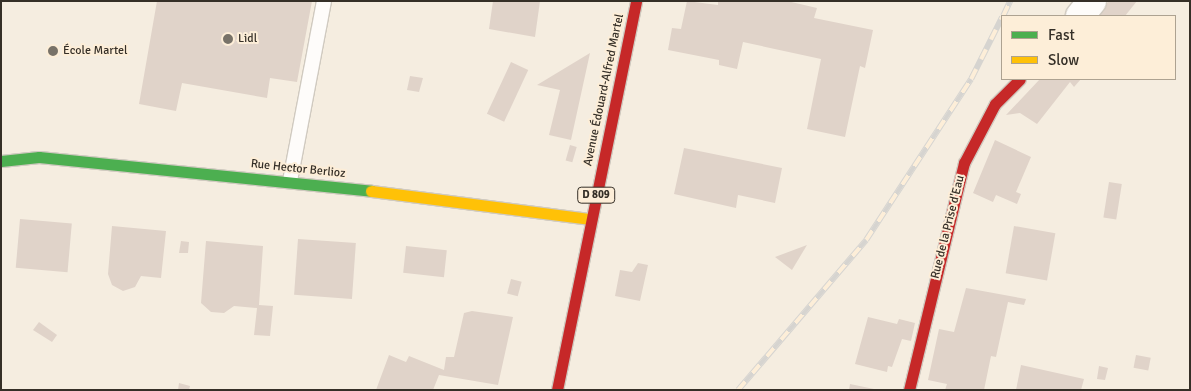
<!DOCTYPE html>
<meta charset="utf-8">
<style>
body{margin:0}
#map{position:relative;width:1191px;height:391px;overflow:hidden;background:#f5ede0;font-family:Signika,sans-serif}
div>[style]{position:absolute}
[style*='--x']{left:calc(var(--x)*1px);top:calc(var(--y)*1px);width:calc(var(--w)*1px);rotate:calc(var(--a)*1deg)}
.building>*{inset:0;background:#e0d3c9;transform-origin:0 0}
.roads{filter:drop-shadow(1px 0 #d0cac0) drop-shadow(-1px 0 #d0cac0) drop-shadow(0 1px #d0cac0) drop-shadow(0 -1px #d0cac0)}
.lane>*{height:14px;margin:-7px;padding:0 7px;transform-origin:7px;border-radius:7px;background:#fefcfa}
.street>*{height:28px;margin:-14px;padding:0 14px;transform-origin:14px;border-radius:14px;background:#fefcfa}
.fast>*{height:11px;margin:-5.5px;padding:0 5.5px;transform-origin:5.5px;border-radius:5.5px;background:#4caf50}
.slow>*{height:11px;margin:-5.5px;padding:0 5.5px;transform-origin:5.5px;border-radius:5.5px;background:#ffc107}
.jam>*{height:11px;margin:-5.5px;padding:0 5.5px;transform-origin:5.5px;border-radius:5.5px;background:#c62828}
.rail>*{height:5.5px;margin-top:-2.75px;transform-origin:0;background:repeating-linear-gradient(90deg,#fdeed8 0 11px,#d6d4d0 0 22px);box-sizing:border-box;border-block:1px solid #d6d4d0}
.dots>*{width:14px;height:14px;translate:-50% -50%;box-sizing:border-box;border:2px solid #fdeed8;border-radius:50%}
span{translate:-50% -50%;white-space:nowrap;text-align:center;line-height:1.15;-webkit-text-stroke:4px #fdeed8;paint-order:stroke}
.shield-label span{padding:1px 4px;background:#fdeed8;border:1px solid;border-radius:4px;-webkit-text-stroke-width:0}
.shield-label{font-size:11px;color:#352f27;font-weight:700}
.poi-label{font-size:12px;color:#352f27}
.left{translate:0 -50%;text-align:left}
.street-label{font-size:12px;color:#352f27}
.frame{position:absolute;inset:0;border:2px solid #352f27;pointer-events:none}
.legend{position:absolute;left:1001px;top:15px;width:175px;height:65px;box-sizing:border-box;background:#fdeed8;border:1px solid #ada291;margin:0;padding:6px 9px;list-style:none;font-size:15px;color:#352f27}
.legend li{display:flex;align-items:center;gap:10px;height:25px}
.legend b{width:25px;border:1px solid #ada291}
</style>
<div id="map">
<div class="building">
<div style="clip-path:polygon(157px 1px,312px 1px,297px 82px,270px 78px,267px 98px,182px 83px,176px 111px,139px 104px)"></div>
<div style="clip-path:polygon(493px 1px,540px 1px,535px 37px,489px 29px)"></div>
<div style="clip-path:polygon(687px 1px,718px 5px,718px 1px,787px 1px,817px 8px,814px 18px,873px 30px,865px 68px,860px 66px,845px 137px,807px 129px,821px 59px,743px 42px,737px 69px,719px 65px,719px 60px,668px 50px,672px 28px,681px 29px)"></div>
<div style="clip-path:polygon(1109px 1px,1137px 1px,1125px 16px,1097px 16px)"></div>
<div style="clip-path:polygon(590px 53px,571px 140px,549px 135px,560px 90px,537px 85px)"></div>
<div style="left:511px;top:62px;width:19px;height:57px;rotate:25deg"></div>
<div style="clip-path:polygon(410px 76px,423px 78px,419px 92px,407px 90px)"></div>
<div style="clip-path:polygon(1040px 79px,1081px 79px,1074px 87px,1070px 82px,1037px 124px,1020px 113px,1006px 115px)"></div>
<div style="clip-path:polygon(995px 140px,1031px 157px,1016px 192px,1021px 194px,1017px 204px,996px 195px,993px 202px,973px 193px)"></div>
<div style="left:570px;top:145px;width:7px;height:16px;rotate:16deg"></div>
<div style="clip-path:polygon(684px 148px,782px 168px,775px 203px,738px 195px,736px 208px,674px 194px)"></div>
<div style="left:1109px;top:182px;width:13px;height:36px;rotate:9deg"></div>
<div style="left:20px;top:219px;width:52px;height:49px;rotate:5deg"></div>
<div style="clip-path:polygon(112px 226px,166px 231px,161px 278px,141px 276px,135px 287px,123px 291px,112px 285px,108px 274px)"></div>
<div style="left:1014px;top:226px;width:42px;height:48px;rotate:10deg"></div>
<div style="left:298px;top:239px;width:58px;height:56px;rotate:4deg"></div>
<div style="clip-path:polygon(181px 241px,189px 242px,188px 253px,179px 253px)"></div>
<div style="clip-path:polygon(206px 241px,263px 246px,259px 305px,273px 306px,270px 336px,254px 335px,257px 308px,234px 306px,224px 313px,211px 312px,201px 303px)"></div>
<div style="clip-path:polygon(807px 245px,792px 270px,775px 257px)"></div>
<div style="left:406px;top:246px;width:41px;height:27px;rotate:6deg"></div>
<div style="clip-path:polygon(638px 263px,648px 265px,640px 301px,615px 296px,620px 270px,632px 272px)"></div>
<div style="left:511px;top:279px;width:11px;height:15px;rotate:15deg"></div>
<div style="clip-path:polygon(966px 288px,1026px 299px,1024px 305px,1008px 302px,996px 357px,991px 356px,984px 390px,945px 390px,947px 384px,928px 380px,939px 329px,954px 332px)"></div>
<div style="clip-path:polygon(472px 311px,513px 317px,498px 385px,439px 375px,433px 390px,376px 390px,389px 355px,406px 362px,409px 356px,444px 370px,446px 357px,454px 357px,464px 313px)"></div>
<div style="clip-path:polygon(868px 317px,897px 324px,899px 319px,915px 323px,911px 341px,902px 339px,892px 367px,888px 366px,887px 372px,855px 364px)"></div>
<div style="clip-path:polygon(39px 322px,57px 335px,52px 342px,33px 330px)"></div>
<div style="left:1136px;top:355px;width:15px;height:13px;rotate:11deg"></div>
<div style="clip-path:polygon(1021px 365px,1084px 379px,1081px 390px,1016px 390px)"></div>
<div style="clip-path:polygon(1099px 366px,1108px 368px,1105px 380px,1097px 379px)"></div>
<div style="clip-path:polygon(179px 383px,190px 386px,189px 390px,178px 390px)"></div>
<div style="clip-path:polygon(850px 384px,874px 389px,874px 390px,849px 390px)"></div>
</div>
<div class="roads">
<div class="lane">
<div style="--x:290;--y:181;--w:183;--a:-79.3"></div>
</div>
<div class="street">
<div style="--x:1080;--y:16;--w:19;--a:-51"></div>
</div>
<div class="fast">
<div style="--x:1;--y:161;--w:38;--a:-6"></div>
<div style="--x:39;--y:157;--w:334;--a:5.8"></div>
</div>
<div class="slow">
<div style="--x:371;--y:191;--w:222;--a:7.3"></div>
</div>
<div class="jam">
<div style="--x:557;--y:390;--w:397;--a:-78.5"></div>
<div style="--x:909;--y:390;--w:234;--a:-76.4"></div>
<div style="--x:964;--y:163;--w:67;--a:-62.3"></div>
<div style="--x:995;--y:104;--w:35;--a:-45"></div>
</div>
</div>
<div class="rail">
<div style="--x:1003;--y:16;--w:17;--a:-65"></div>
<div style="--x:738;--y:390;--w:197;--a:-49.5"></div>
<div style="--x:866;--y:240;--w:192;--a:-56.9"></div>
<div style="--x:971;--y:79;--w:69;--a:-63.4"></div>
</div>
<div class="dots">
<div style="left:228px;top:39px;background:#787268"></div>
<div style="left:53px;top:51px;background:#787268"></div>
</div>
<div class="shield-label">
<span style="left:596px;top:195px">D 809</span>
</div>
<div class="poi-label">
<span class="left" style="left:238px;top:39px">Lidl</span>
<span class="left" style="left:63px;top:51px">École Martel</span>
</div>
<div class="street-label">
<span style="left:604px;top:90px;rotate:-78deg">Avenue Édouard-Alfred Martel</span>
<span style="left:298px;top:169px;rotate:6deg">Rue Hector Berlioz</span>
<span style="left:948px;top:227px;rotate:-76deg">Rue de la Prise d'Eau</span>
</div>
<div class="frame"></div>
<ul class="legend">
<li><b style="height:6px;background:#4caf50"></b>Fast</li>
<li><b style="height:6px;background:#ffc107"></b>Slow</li>
</ul>
</div>
